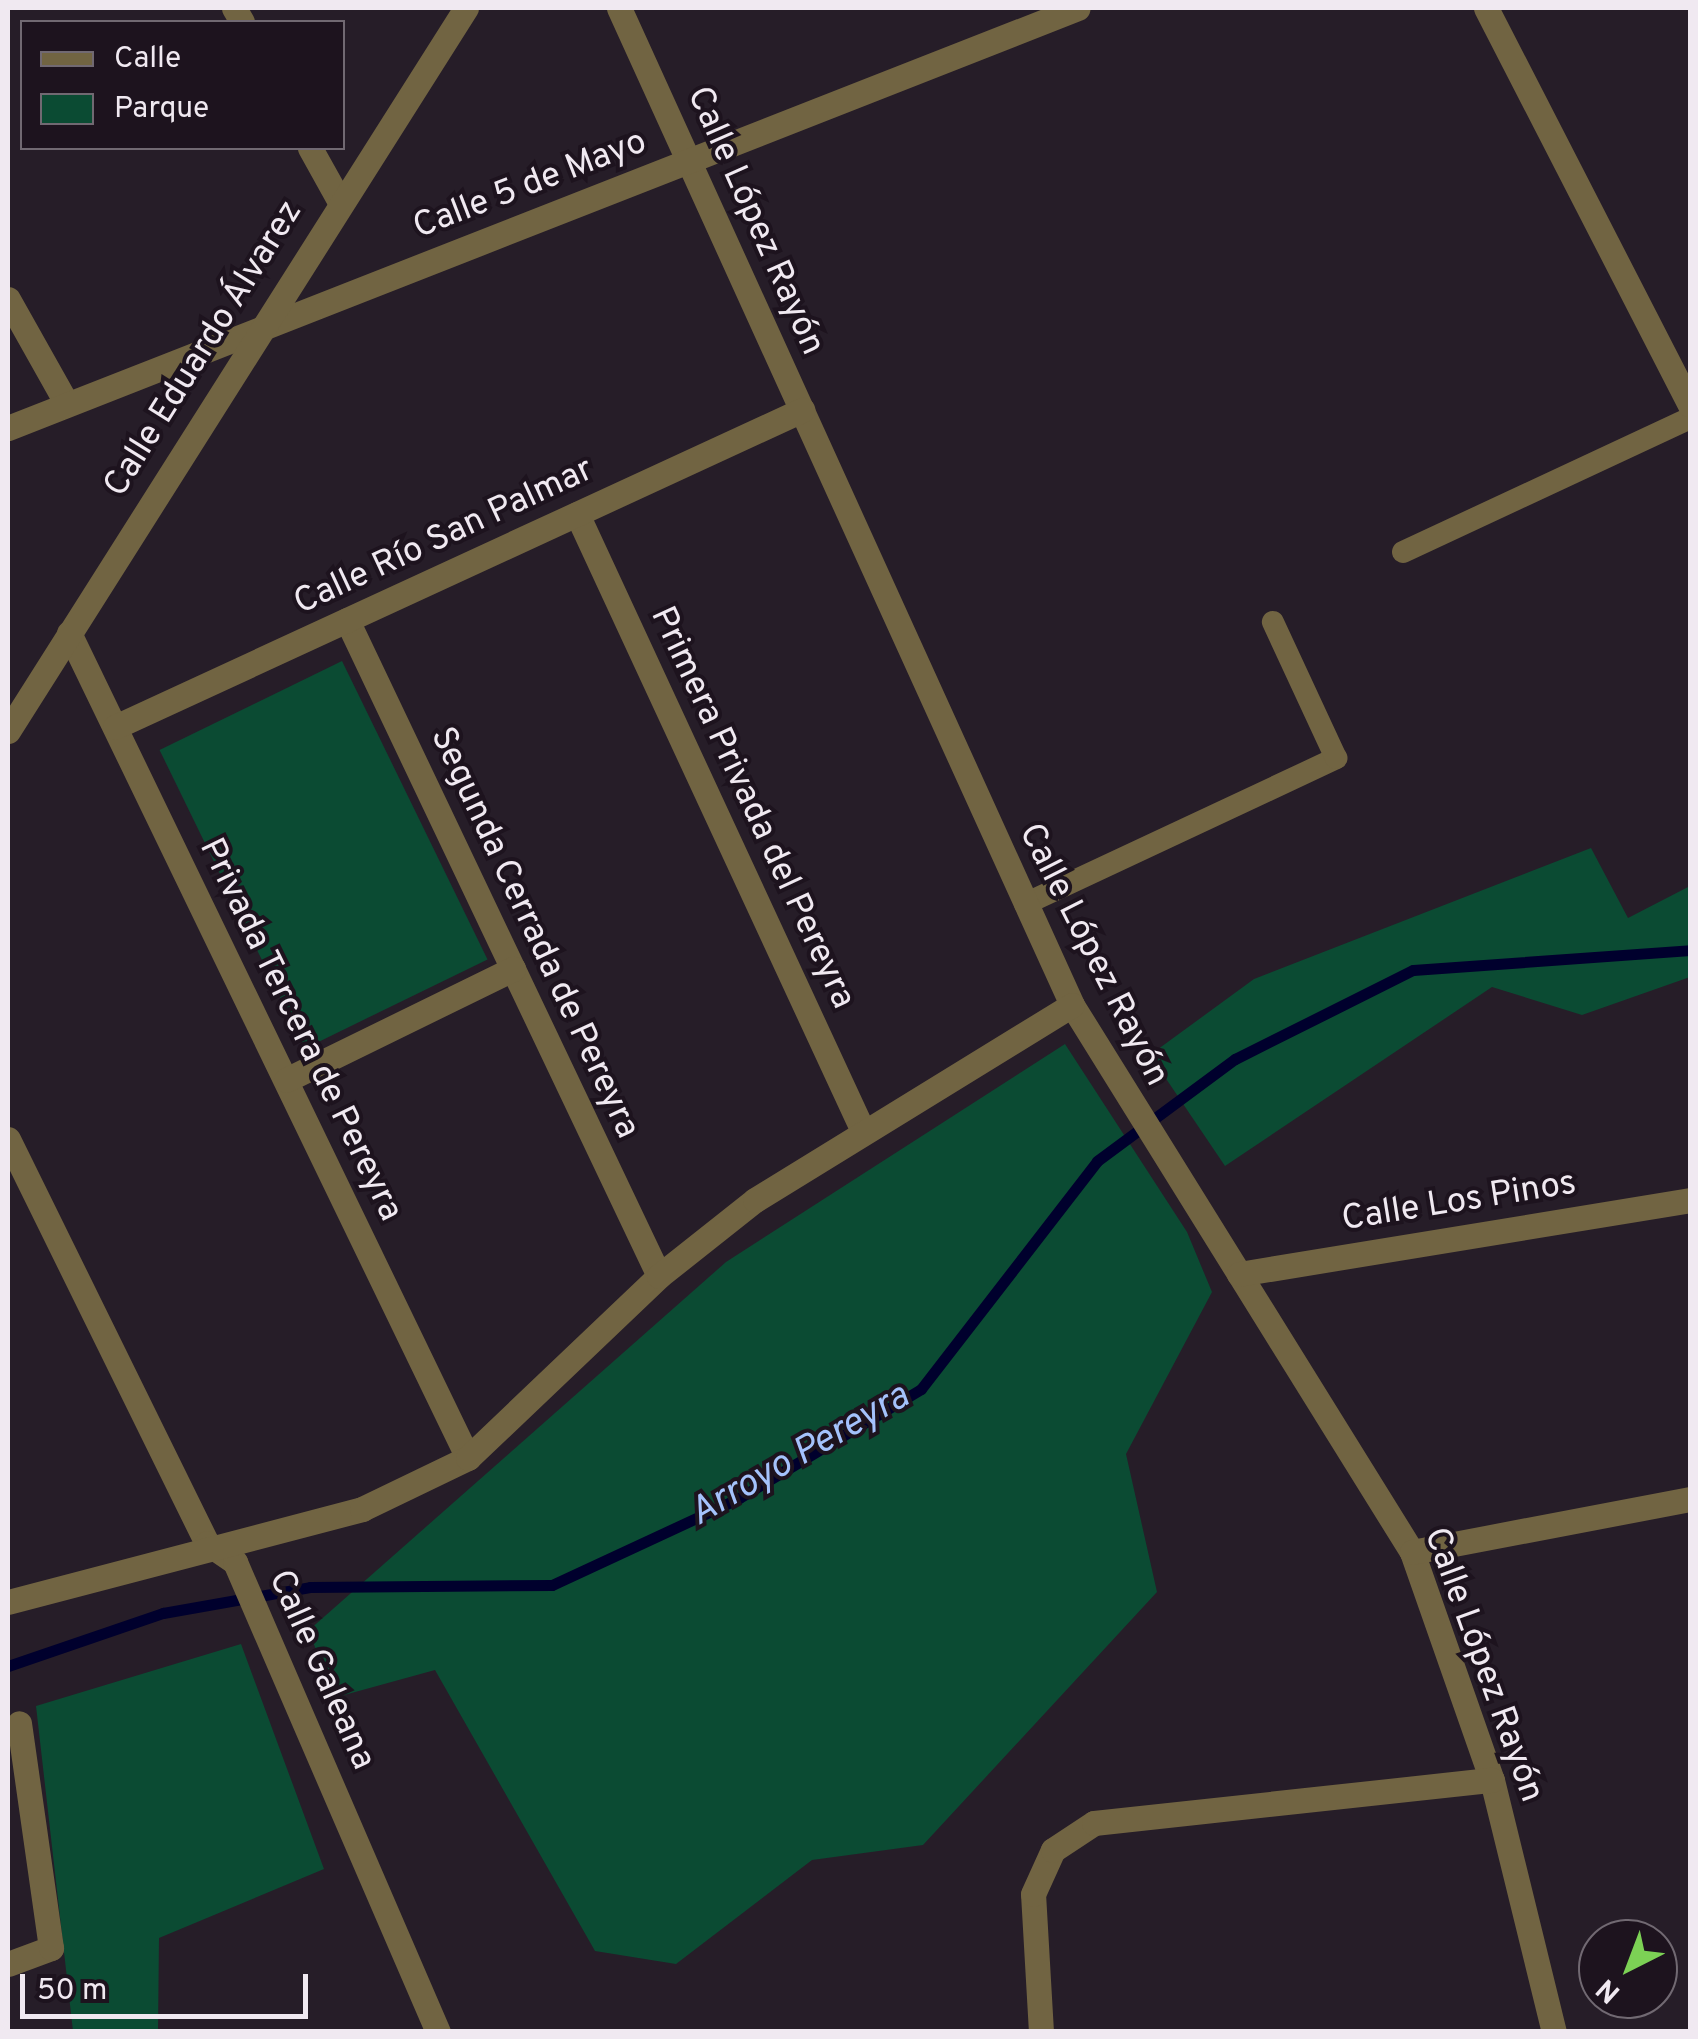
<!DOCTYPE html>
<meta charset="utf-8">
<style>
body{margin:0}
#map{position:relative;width:1698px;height:2039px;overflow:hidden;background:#261d28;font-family:Overpass,sans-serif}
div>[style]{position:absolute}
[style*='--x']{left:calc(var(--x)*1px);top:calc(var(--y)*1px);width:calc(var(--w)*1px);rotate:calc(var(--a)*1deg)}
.green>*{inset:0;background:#0b4b33;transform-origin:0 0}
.stream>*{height:11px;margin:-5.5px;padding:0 5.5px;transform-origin:5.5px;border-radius:5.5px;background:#00002d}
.service>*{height:22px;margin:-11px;padding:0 11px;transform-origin:11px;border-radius:11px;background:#716442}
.minor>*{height:25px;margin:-12.5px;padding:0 12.5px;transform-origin:12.5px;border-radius:12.5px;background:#716442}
.tertiary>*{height:25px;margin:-12.5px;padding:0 12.5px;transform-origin:12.5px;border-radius:12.5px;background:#716442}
span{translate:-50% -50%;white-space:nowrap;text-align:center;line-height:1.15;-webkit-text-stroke:8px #1d131e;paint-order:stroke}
.street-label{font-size:35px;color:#f0e9f1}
.water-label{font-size:38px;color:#a4c2fc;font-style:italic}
.frame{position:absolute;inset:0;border:10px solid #f0e9f1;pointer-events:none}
.legend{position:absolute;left:20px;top:20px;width:325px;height:130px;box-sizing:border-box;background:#1d131e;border:2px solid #716972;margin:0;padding:12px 18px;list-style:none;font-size:30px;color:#f0e9f1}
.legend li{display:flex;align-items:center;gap:20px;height:50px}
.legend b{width:50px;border:2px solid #716972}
.north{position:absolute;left:1578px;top:1919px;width:100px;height:100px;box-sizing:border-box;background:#1d131e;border:2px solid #716972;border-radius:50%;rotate:222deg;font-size:28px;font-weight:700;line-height:40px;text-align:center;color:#f0e9f1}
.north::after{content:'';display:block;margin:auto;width:35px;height:45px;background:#7cd155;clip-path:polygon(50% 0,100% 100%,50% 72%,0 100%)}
.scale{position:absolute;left:20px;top:1974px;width:288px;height:45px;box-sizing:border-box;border:5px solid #f0e9f1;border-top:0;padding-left:12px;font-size:30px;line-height:35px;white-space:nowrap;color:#f0e9f1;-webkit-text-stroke:8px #1d131e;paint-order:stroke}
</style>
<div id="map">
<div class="green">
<div style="left:342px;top:661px;width:332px;height:203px;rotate:64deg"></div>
<div style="clip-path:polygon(1591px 848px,1628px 918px,1690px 886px,1690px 977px,1582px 1015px,1492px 987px,1225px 1166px,1150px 1055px,1254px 979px)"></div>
<div style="clip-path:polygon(1065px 1044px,1187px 1232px,1212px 1292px,1126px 1454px,1157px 1592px,923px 1845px,812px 1860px,676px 1964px,595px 1951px,435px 1670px,337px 1697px,308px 1631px,726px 1262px)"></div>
<div style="clip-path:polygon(241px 1644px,324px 1869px,159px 1938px,158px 2031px,73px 2031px,36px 1706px)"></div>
</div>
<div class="stream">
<div style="--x:8;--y:1666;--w:164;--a:-18.9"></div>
<div style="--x:163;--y:1613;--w:149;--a:-10"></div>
<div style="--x:310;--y:1587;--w:242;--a:-0.5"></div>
<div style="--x:552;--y:1585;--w:206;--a:-24.9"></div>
<div style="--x:739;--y:1498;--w:212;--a:-30.9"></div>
<div style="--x:921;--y:1389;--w:288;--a:-52.3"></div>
<div style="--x:1097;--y:1161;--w:172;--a:-36.5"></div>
<div style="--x:1235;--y:1059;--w:199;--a:-26.6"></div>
<div style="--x:1413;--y:970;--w:278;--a:-4.1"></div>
</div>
<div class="service">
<div style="--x:1403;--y:552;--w:317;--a:-25"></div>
<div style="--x:1025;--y:904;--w:344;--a:-25.1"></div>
<div style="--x:1336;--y:758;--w:150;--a:-114.9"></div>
</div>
<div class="minor">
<div style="--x:234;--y:8;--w:16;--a:60"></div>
<div style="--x:619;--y:8;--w:1095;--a:65.56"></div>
<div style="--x:1072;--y:1005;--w:644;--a:58.14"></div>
<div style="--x:1412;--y:1552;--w:242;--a:70.7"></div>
<div style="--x:1492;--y:1780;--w:260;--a:76.2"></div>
<div style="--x:1486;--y:8;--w:446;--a:62.8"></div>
<div style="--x:310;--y:148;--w:60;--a:60.9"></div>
<div style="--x:8;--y:299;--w:120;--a:60.7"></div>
<div style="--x:8;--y:428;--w:1149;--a:-21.43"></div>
<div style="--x:577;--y:514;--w:680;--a:65.13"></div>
<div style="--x:347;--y:620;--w:726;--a:64.56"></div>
<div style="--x:69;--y:633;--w:916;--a:64.19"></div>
<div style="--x:115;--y:727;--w:757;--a:-24.77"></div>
<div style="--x:286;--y:1080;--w:253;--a:-26.1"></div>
<div style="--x:8;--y:1139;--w:450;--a:63.8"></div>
<div style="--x:207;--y:1543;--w:34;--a:34"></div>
<div style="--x:235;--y:1562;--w:512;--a:66.64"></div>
<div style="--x:1239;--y:1274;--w:457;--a:-9.3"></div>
<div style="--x:1412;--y:1552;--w:283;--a:-10.8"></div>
<div style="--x:8;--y:1602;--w:366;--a:-14.7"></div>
<div style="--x:362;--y:1509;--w:118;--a:-25.7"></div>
<div style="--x:468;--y:1458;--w:264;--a:-43.6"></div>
<div style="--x:659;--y:1276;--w:122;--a:-38.4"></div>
<div style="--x:755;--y:1200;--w:372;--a:-31.6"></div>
<div style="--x:8;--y:1964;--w:46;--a:-20.4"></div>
<div style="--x:51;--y:1948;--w:227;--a:-98.1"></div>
<div style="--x:1041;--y:2032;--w:138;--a:-93.3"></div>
<div style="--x:1033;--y:1894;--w:48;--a:-65.6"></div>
<div style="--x:1053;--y:1850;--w:49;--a:-33.4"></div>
<div style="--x:1094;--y:1823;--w:400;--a:-6.2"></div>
</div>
<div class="tertiary">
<div style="--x:8;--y:731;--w:856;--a:-57.65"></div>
</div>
<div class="street-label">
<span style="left:530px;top:185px;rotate:-21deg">Calle 5 de Mayo</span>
<span style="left:755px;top:221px;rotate:66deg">Calle López Rayón</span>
<span style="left:204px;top:349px;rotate:-58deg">Calle Eduardo Álvarez</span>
<span style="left:444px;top:537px;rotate:-25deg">Calle Río San Palmar</span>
<span style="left:752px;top:808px;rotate:65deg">Primera Privada del Pereyra</span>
<span style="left:534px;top:933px;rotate:65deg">Segunda Cerrada de Pereyra</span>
<span style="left:1093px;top:955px;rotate:63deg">Calle López Rayón</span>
<span style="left:300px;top:1030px;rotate:64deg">Privada Tercera de Pereyra</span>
<span style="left:1459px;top:1202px;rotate:-9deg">Calle Los Pinos</span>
<span style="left:1483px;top:1665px;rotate:70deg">Calle López Rayón</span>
<span style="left:321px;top:1670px;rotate:66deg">Calle Galeana</span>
</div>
<div class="water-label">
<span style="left:800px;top:1456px;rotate:-30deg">Arroyo Pereyra</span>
</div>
<div class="frame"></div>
<ul class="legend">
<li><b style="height:12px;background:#716442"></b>Calle</li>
<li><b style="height:28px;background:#0b4b33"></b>Parque</li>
</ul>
<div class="north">N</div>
<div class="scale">50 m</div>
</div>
